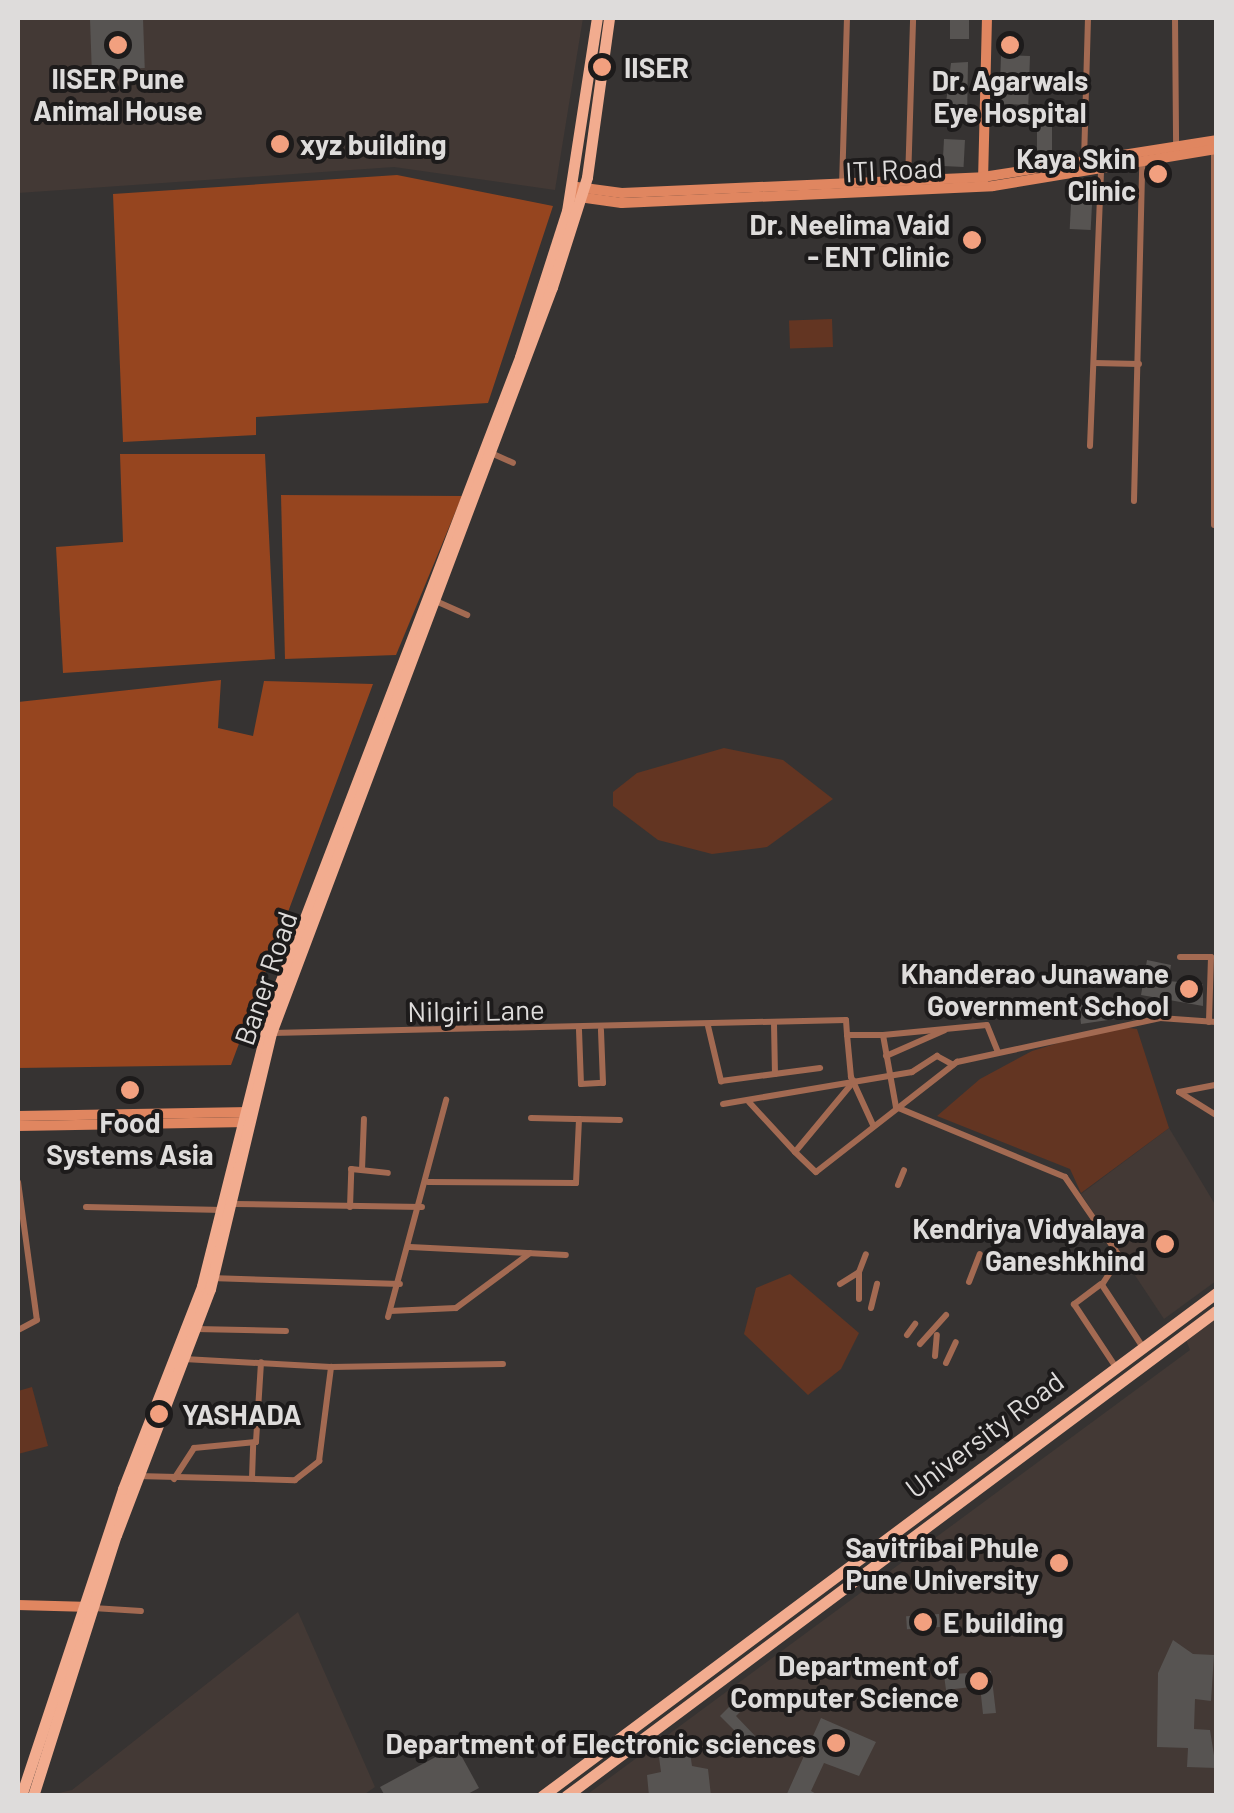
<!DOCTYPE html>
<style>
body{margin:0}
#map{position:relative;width:1234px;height:1813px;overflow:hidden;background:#363332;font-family:Barlow,sans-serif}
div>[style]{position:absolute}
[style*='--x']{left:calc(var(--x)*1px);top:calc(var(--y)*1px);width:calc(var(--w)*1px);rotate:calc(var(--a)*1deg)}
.built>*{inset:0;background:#433935}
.green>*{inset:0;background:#633522;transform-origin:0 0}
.forest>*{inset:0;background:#96451f}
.building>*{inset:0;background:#575452;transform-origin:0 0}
.street>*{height:6px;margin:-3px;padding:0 3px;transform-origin:3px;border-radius:3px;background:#a36a52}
.secondary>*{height:10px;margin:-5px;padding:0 5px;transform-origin:5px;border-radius:5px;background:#e08660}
.primary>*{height:11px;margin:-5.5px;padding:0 5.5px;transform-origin:5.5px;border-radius:5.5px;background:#f2ac8f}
.dots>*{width:28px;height:28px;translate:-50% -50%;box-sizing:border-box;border:5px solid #1d1b1b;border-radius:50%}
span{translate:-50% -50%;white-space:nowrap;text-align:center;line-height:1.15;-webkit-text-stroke:8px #1d1b1b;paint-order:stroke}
.poi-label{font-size:28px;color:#dedcdb;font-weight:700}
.left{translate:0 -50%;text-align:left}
.right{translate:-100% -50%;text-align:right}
.street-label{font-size:28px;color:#dedcdb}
.frame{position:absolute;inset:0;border:20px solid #dedcdb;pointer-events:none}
</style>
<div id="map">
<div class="built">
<div style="clip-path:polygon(18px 18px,583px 18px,555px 190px,394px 167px,18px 193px)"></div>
<div style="clip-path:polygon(1169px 1128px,1216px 1206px,1216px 1281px,1164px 1319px,1081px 1194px)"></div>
<div style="clip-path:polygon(1216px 1318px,1216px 1795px,585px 1796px,1190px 1350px,1186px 1340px)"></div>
<div style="clip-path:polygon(298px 1612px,375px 1787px,362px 1796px,50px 1795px,72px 1790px)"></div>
</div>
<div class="green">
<div style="left:832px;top:319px;width:28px;height:43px;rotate:88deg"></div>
<div style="clip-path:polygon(724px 748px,783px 760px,833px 799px,767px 847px,712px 854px,658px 840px,613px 806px,613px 792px,637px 773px)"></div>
<div style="clip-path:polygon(1114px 1026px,1137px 1029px,1169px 1128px,1081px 1193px,1070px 1169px,937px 1116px,980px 1079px,1032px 1051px)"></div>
<div style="clip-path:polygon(790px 1274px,859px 1333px,841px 1369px,808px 1395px,744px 1334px,756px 1288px)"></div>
<div style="clip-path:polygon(32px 1387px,48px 1446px,18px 1454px,18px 1391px)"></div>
</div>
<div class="forest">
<div style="clip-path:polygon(397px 175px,553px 206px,488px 403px,256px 417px,256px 435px,123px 442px,113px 194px)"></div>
<div style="clip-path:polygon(120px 454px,265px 454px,275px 659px,63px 673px,56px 547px,123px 542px)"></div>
<div style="clip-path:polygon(281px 495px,462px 496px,396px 655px,285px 659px)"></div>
<div style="clip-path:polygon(221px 680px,218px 728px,253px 736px,264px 681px,373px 684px,231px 1065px,18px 1068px,18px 702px)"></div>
</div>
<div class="building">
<div style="left:143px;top:18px;width:50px;height:53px;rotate:88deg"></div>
<div style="left:950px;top:18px;width:19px;height:21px"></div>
<div style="left:1030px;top:56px;width:49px;height:29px;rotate:92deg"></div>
<div style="clip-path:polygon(968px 62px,967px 120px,944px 119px,951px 63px)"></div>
<div style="left:1037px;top:114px;width:15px;height:42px"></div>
<div style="left:944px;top:139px;width:21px;height:27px;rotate:3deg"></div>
<div style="left:1072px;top:185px;width:21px;height:44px;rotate:3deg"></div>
<div style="clip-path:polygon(1147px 960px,1171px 965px,1168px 981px,1203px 984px,1203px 1006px,1141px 995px)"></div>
<div style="clip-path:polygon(1109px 1000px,1141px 1001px,1142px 1015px,1081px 1024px,1079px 1005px)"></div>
<div style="left:939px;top:1614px;width:13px;height:33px;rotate:86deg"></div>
<div style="clip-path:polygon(1173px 1640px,1193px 1654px,1214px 1655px,1211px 1701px,1195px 1699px,1194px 1729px,1210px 1730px,1216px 1768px,1187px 1767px,1188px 1748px,1157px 1747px,1158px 1673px)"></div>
<div style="clip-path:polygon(991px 1671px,996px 1713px,983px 1714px,980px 1686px,946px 1690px,944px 1675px)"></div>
<div style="clip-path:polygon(745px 1691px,753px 1699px,736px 1716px,759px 1740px,741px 1758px,733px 1750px,744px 1740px,720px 1716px)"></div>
<div style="clip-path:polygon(821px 1718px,876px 1742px,859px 1776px,824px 1763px,811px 1791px,820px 1796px,786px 1796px)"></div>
<div style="clip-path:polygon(456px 1746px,479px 1788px,464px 1796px,385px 1796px,380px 1787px)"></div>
<div style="clip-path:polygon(690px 1752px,692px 1766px,708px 1769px,711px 1796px,649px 1796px,647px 1775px,661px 1772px,659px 1757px)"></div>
</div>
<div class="street">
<div style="--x:1175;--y:18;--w:127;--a:89.5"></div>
<div style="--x:1214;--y:146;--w:379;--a:90"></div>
<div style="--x:1084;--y:161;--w:143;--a:-88.4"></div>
<div style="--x:908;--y:181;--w:163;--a:-88.2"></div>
<div style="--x:842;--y:186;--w:168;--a:-88.3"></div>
<div style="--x:1094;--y:363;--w:45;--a:1.3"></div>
<div style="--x:1090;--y:446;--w:275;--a:-87.7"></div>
<div style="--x:491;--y:453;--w:24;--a:24"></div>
<div style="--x:1134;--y:501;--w:338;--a:-88.6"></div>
<div style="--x:438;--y:602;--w:32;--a:24"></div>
<div style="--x:1180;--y:957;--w:31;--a:0"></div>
<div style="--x:1211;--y:957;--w:65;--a:91.8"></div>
<div style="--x:774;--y:1023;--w:51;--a:88.9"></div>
<div style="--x:708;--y:1026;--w:57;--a:76.7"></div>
<div style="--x:721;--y:1081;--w:100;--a:-7.5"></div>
<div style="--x:579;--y:1030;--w:54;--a:87.9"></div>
<div style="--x:581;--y:1084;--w:22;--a:-3"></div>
<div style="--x:603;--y:1083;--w:53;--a:-92.2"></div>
<div style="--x:272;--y:1033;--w:574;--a:-1.3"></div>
<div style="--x:846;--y:1020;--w:15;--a:86"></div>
<div style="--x:883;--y:1035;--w:104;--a:-5.5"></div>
<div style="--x:987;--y:1025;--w:29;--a:68"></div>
<div style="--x:886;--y:1056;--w:64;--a:-23.8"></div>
<div style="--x:854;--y:1081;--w:92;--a:129.7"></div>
<div style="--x:795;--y:1152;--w:29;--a:44"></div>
<div style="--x:816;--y:1172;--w:179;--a:-38"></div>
<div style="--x:957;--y:1062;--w:208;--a:-12.2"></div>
<div style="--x:1160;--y:1018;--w:56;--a:4.1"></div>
<div style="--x:1179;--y:1092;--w:44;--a:31.9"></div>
<div style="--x:1179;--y:1092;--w:38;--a:-11"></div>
<div style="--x:749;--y:1102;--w:68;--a:47.4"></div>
<div style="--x:723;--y:1104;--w:192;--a:-9.6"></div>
<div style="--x:912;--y:1072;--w:30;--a:-33"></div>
<div style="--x:937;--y:1056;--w:18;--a:29"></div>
<div style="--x:531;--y:1118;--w:89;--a:1.3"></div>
<div style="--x:873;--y:1125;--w:53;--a:-114.6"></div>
<div style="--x:851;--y:1077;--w:42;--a:-95.4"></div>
<div style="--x:847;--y:1035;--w:36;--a:0"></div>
<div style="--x:883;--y:1035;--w:73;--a:79.8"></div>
<div style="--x:896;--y:1107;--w:183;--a:22.5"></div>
<div style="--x:1065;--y:1177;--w:97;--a:55.5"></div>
<div style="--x:1120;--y:1257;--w:33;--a:123"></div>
<div style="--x:1102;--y:1285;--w:73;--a:56.7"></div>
<div style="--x:362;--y:1170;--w:51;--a:-87.8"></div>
<div style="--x:18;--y:1182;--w:139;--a:82.2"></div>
<div style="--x:37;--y:1320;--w:21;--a:152"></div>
<div style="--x:428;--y:1182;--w:148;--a:0.4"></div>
<div style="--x:576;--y:1183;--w:64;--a:-87.3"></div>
<div style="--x:898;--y:1185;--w:16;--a:-68"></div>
<div style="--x:234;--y:1204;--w:188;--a:0.9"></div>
<div style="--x:86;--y:1207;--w:137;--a:1.3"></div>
<div style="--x:350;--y:1207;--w:38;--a:-88"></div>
<div style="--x:351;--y:1169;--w:37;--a:6"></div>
<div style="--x:410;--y:1247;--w:156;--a:2.9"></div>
<div style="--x:210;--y:1278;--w:190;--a:1.8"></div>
<div style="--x:969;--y:1282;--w:30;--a:-69"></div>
<div style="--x:840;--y:1284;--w:22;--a:-32"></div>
<div style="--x:859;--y:1272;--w:19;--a:-69"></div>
<div style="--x:1101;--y:1284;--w:34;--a:143"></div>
<div style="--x:1074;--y:1304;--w:74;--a:56.5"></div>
<div style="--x:859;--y:1299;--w:26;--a:-90"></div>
<div style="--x:871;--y:1308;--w:25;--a:-76"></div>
<div style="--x:390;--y:1311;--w:66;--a:-2.6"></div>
<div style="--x:456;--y:1308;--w:92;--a:-36.6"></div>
<div style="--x:388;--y:1317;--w:225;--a:-75"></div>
<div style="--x:196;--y:1329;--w:90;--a:1.3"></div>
<div style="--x:907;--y:1335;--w:14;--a:-54"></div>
<div style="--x:920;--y:1344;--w:39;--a:-48"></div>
<div style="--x:935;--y:1356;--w:21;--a:-85"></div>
<div style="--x:184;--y:1359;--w:147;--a:3.1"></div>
<div style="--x:946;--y:1363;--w:23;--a:-65"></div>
<div style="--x:137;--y:1476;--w:158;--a:1.5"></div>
<div style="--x:295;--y:1480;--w:31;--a:-38"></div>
<div style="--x:319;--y:1461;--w:95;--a:-82.7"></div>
<div style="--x:331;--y:1367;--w:172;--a:-1"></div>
<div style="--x:252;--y:1478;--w:34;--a:-88"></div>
<div style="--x:174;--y:1479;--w:37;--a:-57"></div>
<div style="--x:194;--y:1448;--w:62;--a:-5.5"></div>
<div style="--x:256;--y:1442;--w:80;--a:-86.4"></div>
<div style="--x:93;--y:1608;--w:48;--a:3.6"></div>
</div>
<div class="secondary">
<div style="--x:983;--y:181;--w:163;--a:-88.6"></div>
<div style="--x:577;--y:187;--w:45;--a:7.6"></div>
<div style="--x:622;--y:193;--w:361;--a:-2.5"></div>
<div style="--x:983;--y:177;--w:236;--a:-9"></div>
<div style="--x:572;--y:196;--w:50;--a:8"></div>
<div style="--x:622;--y:203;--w:371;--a:-2.6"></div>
<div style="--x:993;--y:186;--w:226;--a:-9.4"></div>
<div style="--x:18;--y:1116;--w:232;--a:-1"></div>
<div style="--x:18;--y:1126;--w:230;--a:-1"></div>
<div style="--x:18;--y:1605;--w:73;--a:1.6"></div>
</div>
<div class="primary">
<div style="--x:21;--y:1796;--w:324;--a:-71.6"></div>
<div style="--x:123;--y:1489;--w:218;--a:-68.7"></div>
<div style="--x:202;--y:1286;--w:299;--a:-75.9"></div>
<div style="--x:275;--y:996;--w:684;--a:-69.02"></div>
<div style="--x:520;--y:357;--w:153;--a:-72.2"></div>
<div style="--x:567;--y:211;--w:195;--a:-81.2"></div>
<div style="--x:33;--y:1796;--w:274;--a:-72.4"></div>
<div style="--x:116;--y:1535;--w:263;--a:-69.1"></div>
<div style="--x:210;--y:1289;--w:263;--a:-76.6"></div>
<div style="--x:271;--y:1033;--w:797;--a:-69.36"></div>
<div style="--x:552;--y:287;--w:115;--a:-72.3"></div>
<div style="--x:587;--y:177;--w:161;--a:-82.1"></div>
<div style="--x:542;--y:1796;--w:841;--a:-36.73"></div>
<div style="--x:566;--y:1796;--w:811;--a:-36.73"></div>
</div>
<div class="dots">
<div style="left:118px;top:45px;background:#f2a07f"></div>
<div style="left:1010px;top:45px;background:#f2a07f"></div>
<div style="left:602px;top:67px;background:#f2a07f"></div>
<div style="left:280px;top:144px;background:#f2a07f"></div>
<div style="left:1158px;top:174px;background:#f2a07f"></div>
<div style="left:972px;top:240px;background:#f2a07f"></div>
<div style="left:1189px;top:989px;background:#f2a07f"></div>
<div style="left:130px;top:1090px;background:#f2a07f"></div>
<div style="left:1165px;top:1244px;background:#f2a07f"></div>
<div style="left:159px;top:1414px;background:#f2a07f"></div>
<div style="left:1059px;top:1563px;background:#f2a07f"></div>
<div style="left:923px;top:1622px;background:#f2a07f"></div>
<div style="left:979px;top:1681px;background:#f2a07f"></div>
<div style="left:836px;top:1743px;background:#f2a07f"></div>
</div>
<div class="poi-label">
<span class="left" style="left:624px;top:67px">IISER</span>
<span style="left:118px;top:94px">IISER Pune<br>Animal House</span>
<span style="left:1010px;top:96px">Dr. Agarwals<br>Eye Hospital</span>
<span class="left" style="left:300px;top:144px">xyz building</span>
<span class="right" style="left:1136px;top:174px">Kaya Skin<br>Clinic</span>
<span class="right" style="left:950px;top:240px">Dr. Neelima Vaid<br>- ENT Clinic</span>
<span class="right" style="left:1169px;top:989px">Khanderao Junawane<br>Government School</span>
<span style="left:130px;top:1138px">Food<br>Systems Asia</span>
<span class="right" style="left:1145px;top:1244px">Kendriya Vidyalaya<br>Ganeshkhind</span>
<span class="left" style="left:182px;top:1414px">YASHADA</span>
<span class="right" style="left:1039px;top:1563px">Savitribai Phule<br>Pune University</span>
<span class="left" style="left:943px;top:1622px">E building</span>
<span class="right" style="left:959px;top:1681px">Department of<br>Computer Science</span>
<span class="right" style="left:816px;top:1743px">Department of Electronic sciences</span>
</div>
<div class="street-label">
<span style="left:894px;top:169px;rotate:-3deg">ITI Road</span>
<span style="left:265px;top:978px;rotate:-71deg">Baner Road</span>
<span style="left:476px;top:1010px;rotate:-1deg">Nilgiri Lane</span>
<span style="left:984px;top:1434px;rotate:-37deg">University Road</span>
</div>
<div class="frame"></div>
</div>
